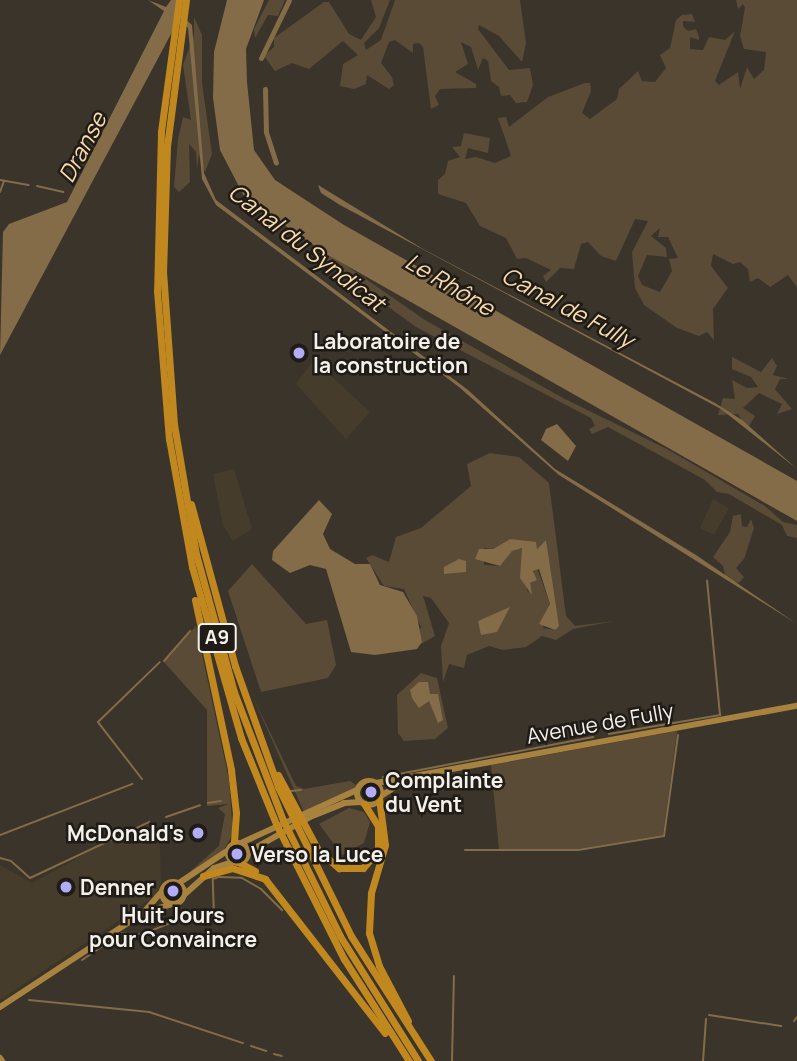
<!DOCTYPE html>
<meta charset="utf-8">
<style>
body{margin:0}
#map{position:relative;width:797px;height:1061px;overflow:hidden;background:#3a342a;font-family:Manrope,sans-serif}
div>[style]{position:absolute}
[style*='--x']{left:calc(var(--x)*1px);top:calc(var(--y)*1px);width:calc(var(--w)*1px);rotate:calc(var(--a)*1deg)}
.built>*{inset:0;background:#463c2c}
.green>*{inset:0;background:#5a4b36}
.water>*{inset:0;background:#846c49}
.stream>*{height:2px;margin:-1px;padding:0 1px;transform-origin:1px;border-radius:1px;background:#846c49}
.canal>*{height:5px;margin:-2.5px;padding:0 2.5px;transform-origin:2.5px;border-radius:2.5px;background:#846c49}
.major>*{height:6px;margin:-3px;padding:0 3px;transform-origin:3px;border-radius:3px;background:#a8833f}
.major>.ring{margin:-3px;padding:0;box-sizing:content-box;background:none;border:6px solid #a8833f;border-radius:50%}
.highway>*{height:7px;margin:-3.5px;padding:0 3.5px;transform-origin:3.5px;border-radius:3.5px;background:#c0881e}
.dots>*{width:19px;height:19px;translate:-50% -50%;box-sizing:border-box;border:4px solid #1f1c18;border-radius:50%}
span{translate:-50% -50%;white-space:nowrap;text-align:center;line-height:1.15;-webkit-text-stroke:5px #1f1c18;paint-order:stroke}
.shield-label span{padding:2px 5px;background:#1f1c18;border:2px solid;border-radius:5px;-webkit-text-stroke-width:0}
.shield-label{font-size:19px;color:#f4f0ea;font-weight:700}
.poi-label{font-size:21px;color:#f4f0ea;font-weight:700}
.left{translate:0 -50%;text-align:left}
.right{translate:-100% -50%;text-align:right}
.street-label{font-size:21px;color:#f4f0ea}
.water-label{font-size:23px;color:#f9daab;font-style:italic}
</style>
<div id="map">
<div class="built">
<div style="clip-path:polygon(314px 360px,370px 412px,346px 439px,296px 384px)"></div>
<div style="clip-path:polygon(234px 469px,252px 529px,233px 541px,223px 525px,213px 474px)"></div>
<div style="clip-path:polygon(713px 499px,729px 508px,714px 535px,700px 528px)"></div>
<div style="clip-path:polygon(134px 827px,153px 832px,160px 846px,161px 883px,155px 896px,0 1000px,0 865px,32px 883px)"></div>
</div>
<div class="green">
<div style="clip-path:polygon(269px 0,285px 0,278px 16px,268px 15px,255px 38px,254px 29px)"></div>
<div style="clip-path:polygon(371px 0,390px 0,379px 28px,364px 43px,366px 50px,381px 40px,395px 0,520px 0,526px 43px,522px 62px,499px 36px,479px 25px,478px 29px,509px 70px,530px 68px,533px 85px,527px 102px,516px 103px,510px 95px,501px 96px,499px 87px,491px 81px,488px 61px,483px 58px,478px 70px,471px 47px,461px 42px,468px 64px,455px 72px,476px 84px,476px 88px,440px 89px,435px 96px,439px 105px,431px 109px,423px 47px,419px 43px,413px 44px,413px 53px,395px 40px,389px 42px,381px 63px,392px 77px,394px 85px,389px 89px,367px 75px,366px 84px,354px 89px,340px 86px,343px 64px,358px 55px,343px 41px,309px 69px,292px 63px,275px 71px,264px 56px,274px 47px,274px 38px,324px 2px,329px 2px,349px 34px,361px 40px,376px 17px)"></div>
<div style="clip-path:polygon(evenodd,736px 0,797px 0,797px 287px,788px 275px,770px 287px,758px 278px,750px 282px,748px 269px,740px 262px,733px 264px,713px 254px,711px 266px,728px 288px,713px 309px,714px 340px,707px 332px,699px 336px,677px 328px,644px 305px,635px 288px,632px 252px,648px 221px,635px 219px,616px 261px,601px 256px,588px 242px,581px 244px,574px 269px,560px 268px,546px 282px,543px 276px,551px 270px,526px 258px,517px 259px,506px 238px,480px 226px,466px 203px,438px 194px,438px 180px,445px 174px,448px 161px,460px 157px,452px 147px,461px 146px,464px 133px,490px 138px,488px 153px,468px 148px,465px 159px,476px 157px,495px 163px,511px 156px,498px 118px,506px 117px,509px 127px,548px 97px,585px 83px,590px 83px,591px 91px,582px 113px,590px 119px,617px 99px,619px 89px,638px 71px,642px 81px,655px 82px,666px 68px,660px 55px,670px 48px,676px 20px,682px 15px,692px 14px,695px 22px,683px 21px,683px 26px,688px 31px,696px 29px,699px 36px,699px 40px,690px 37px,690px 49px,703px 50px,709px 37px,725px 40px,735px 31px,715px 81px,719px 85px,738px 72px,740px 89px,747px 67px,754px 79px,764px 70px,766px 52px,744px 49px,740px 36px,745px 8px,743px 4px,738px 9px,736px 0,660px 228px,658px 237px,668px 237px,678px 258px,669px 259px,672px 271px,660px 292px,642px 285px,638px 276px,647px 255px,667px 257px,666px 248px,651px 236px,660px 228px)"></div>
<div style="clip-path:polygon(194px 17px,202px 35px,202px 83px,212px 154px,205px 172px,199px 155px,197px 169px,196px 152px,189px 144px,190px 182px,179px 192px,174px 187px,178px 139px,183px 117px,191px 120px,183px 65px,194px 35px)"></div>
<div style="clip-path:polygon(322px 253px,330px 254px,425px 320px,563px 398px,667px 449px,765px 506px,783px 522px,797px 525px,797px 538px,787px 536px,782px 525px,729px 494px,717px 492px,705px 480px,608px 427px,592px 434px,589px 429px,595px 426px,591px 418px,416px 327px,323px 259px)"></div>
<div style="clip-path:polygon(732px 357px,761px 372px,772px 358px,777px 366px,773px 375px,789px 379px,780px 379px,775px 389px,792px 409px,777px 414px,782px 404px,759px 393px,743px 408px,755px 416px,747px 429px,738px 414px,718px 415px,723px 398px,735px 399px,732px 380px,747px 388px,758px 387px,751px 377px,732px 369px)"></div>
<div style="clip-path:polygon(evenodd,490px 453px,519px 457px,549px 483px,566px 616px,575px 626px,615px 621px,573px 629px,556px 640px,542px 636px,526px 647px,503px 650px,489px 646px,467px 655px,464px 668px,449px 664px,443px 682px,441px 646px,449px 623px,431px 598px,423px 596px,435px 636px,421px 644px,416px 638px,421px 627px,404px 589px,384px 586px,366px 558px,372px 555px,389px 562px,396px 537px,421px 528px,471px 486px,467px 464px,490px 453px,510px 539px,537px 549px,546px 540px,555px 630px,543px 628px,550px 604px,537px 568px,533px 573px,537px 580px,530px 583px,528px 594px,522px 548px,512px 550px,500px 566px,484px 565px,484px 548px,493px 549px,510px 539px)"></div>
<div style="clip-path:polygon(741px 514px,742px 526px,747px 527px,751px 519px,754px 528px,744px 559px,736px 568px,744px 577px,739px 583px,726px 580px,723px 566px,713px 557px,730px 532px,733px 516px)"></div>
<div style="clip-path:polygon(252px 564px,306px 624px,327px 620px,336px 665px,328px 678px,261px 692px,228px 591px)"></div>
<div style="clip-path:polygon(196px 626px,229px 780px,233px 834px,223px 851px,184px 877px,219px 846px,225px 814px,218px 808px,229px 804px,207px 806px,207px 710px,163px 661px)"></div>
<div style="clip-path:polygon(421px 673px,437px 678px,448px 728px,435px 739px,404px 741px,398px 733px,397px 695px)"></div>
<div style="clip-path:polygon(253px 697px,296px 786px,304px 789px,350px 781px,356px 785px,354px 790px,304px 812px)"></div>
<div style="clip-path:polygon(677px 731px,663px 835px,578px 849px,499px 849px,491px 765px)"></div>
<div style="clip-path:polygon(349px 808px,364px 812px,370px 822px,364px 843px,342px 855px,319px 824px)"></div>
</div>
<div class="water">
<div style="clip-path:polygon(148px 0,166px 7px,171px 0,190px 0,181px 15px,192px 25px,204px 173px,216px 200px,468px 390px,555px 469px,696px 555px,797px 624px,559px 475px,459px 387px,216px 205px,202px 179px,188px 28px,179px 19px,0 355px,3px 232px,9px 224px,67px 202px,164px 11px)"></div>
<div style="clip-path:polygon(227px 0,264px 0,246px 49px,247px 82px,254px 150px,275px 180px,344px 225px,797px 481px,797px 521px,328px 255px,245px 198px,220px 150px,213px 98px,214px 52px)"></div>
<div style="clip-path:polygon(318px 185px,423px 249px,715px 403px,742px 420px,797px 469px,721px 409px,340px 205px,321px 193px)"></div>
<div style="clip-path:polygon(557px 424px,576px 446px,568px 461px,541px 440px,546px 429px)"></div>
<div style="clip-path:polygon(319px 500px,332px 514px,323px 534px,330px 549px,355px 564px,370px 564px,380px 585px,403px 592px,417px 616px,422px 642px,417px 649px,375px 655px,351px 652px,326px 569px,310px 565px,290px 573px,272px 560px,273px 551px)"></div>
<div style="clip-path:polygon(510px 539px,536px 542px,537px 549px,546px 540px,559px 626px,555px 630px,539px 624px,550px 604px,539px 569px,533px 571px,537px 580px,530px 583px,532px 595px,520px 578px,522px 548px,512px 551px,500px 566px,475px 559px,479px 549px,493px 549px)"></div>
<div style="clip-path:polygon(459px 559px,466px 561px,466px 572px,444px 574px,444px 567px)"></div>
<div style="clip-path:polygon(510px 607px,497px 632px,481px 635px,478px 621px)"></div>
<div style="clip-path:polygon(419px 682px,428px 682px,430px 694px,438px 694px,443px 720px,438px 723px,429px 701px,419px 708px,412px 698px,410px 690px)"></div>
</div>
<div class="stream">
<div style="--x:0;--y:180;--w:29;--a:10"></div>
<div style="--x:37;--y:186;--w:27;--a:13"></div>
<div style="--x:0;--y:192;--w:12;--a:-70"></div>
<div style="--x:164;--y:661;--w:40;--a:-49"></div>
<div style="--x:609;--y:734;--w:113;--a:-9.7"></div>
<div style="--x:720;--y:715;--w:135;--a:-95.5"></div>
<div style="--x:383;--y:777;--w:214;--a:-10.8"></div>
<div style="--x:142;--y:779;--w:72;--a:-127.7"></div>
<div style="--x:98;--y:722;--w:86;--a:-44.1"></div>
<div style="--x:291;--y:791;--w:10;--a:-6"></div>
<div style="--x:208;--y:803;--w:13;--a:-9"></div>
<div style="--x:166;--y:817;--w:36;--a:-19"></div>
<div style="--x:0;--y:835;--w:142;--a:-21.1"></div>
<div style="--x:465;--y:850;--w:113;--a:0"></div>
<div style="--x:578;--y:850;--w:87;--a:-9.2"></div>
<div style="--x:664;--y:836;--w:102;--a:-82.1"></div>
<div style="--x:0;--y:858;--w:11;--a:15"></div>
<div style="--x:11;--y:861;--w:25;--a:42"></div>
<div style="--x:30;--y:878;--w:132;--a:-25.2"></div>
<div style="--x:82;--y:960;--w:48;--a:-34"></div>
<div style="--x:122;--y:933;--w:21;--a:3"></div>
<div style="--x:143;--y:934;--w:29;--a:-22"></div>
<div style="--x:170;--y:923;--w:45;--a:-9"></div>
<div style="--x:214;--y:916;--w:37;--a:-92"></div>
<div style="--x:213;--y:879;--w:6;--a:-18"></div>
<div style="--x:219;--y:877;--w:23;--a:2"></div>
<div style="--x:242;--y:878;--w:22;--a:30"></div>
<div style="--x:261;--y:889;--w:30;--a:45"></div>
<div style="--x:29;--y:1000;--w:121;--a:5.7"></div>
<div style="--x:149;--y:1012;--w:99;--a:18.3"></div>
<div style="--x:709;--y:1015;--w:73;--a:8.7"></div>
<div style="--x:794;--y:1021;--w:5;--a:-53"></div>
<div style="--x:251;--y:1046;--w:16;--a:18"></div>
<div style="--x:274;--y:1054;--w:8;--a:14"></div>
<div style="--x:452;--y:1061;--w:85;--a:-88.7"></div>
<div style="--x:703;--y:1061;--w:42;--a:-85.9"></div>
</div>
<div class="canal">
<div style="--x:261;--y:58;--w:64;--a:-64.2"></div>
<div style="--x:265;--y:89;--w:43;--a:88.7"></div>
<div style="--x:266;--y:132;--w:32;--a:72"></div>
</div>
<div class="major">
<div class="ring" style="left:357px;top:781px;width:18px;height:18px"></div>
<div style="--x:376;--y:783;--w:428;--a:-10.4"></div>
<div style="--x:381;--y:796;--w:24;--a:-33"></div>
<div class="ring" style="left:228px;top:843px;width:14px;height:14px"></div>
<div style="--x:241;--y:843;--w:128;--a:-24.6"></div>
<div style="--x:248;--y:852;--w:71;--a:-29.4"></div>
<div style="--x:310;--y:817;--w:37;--a:-22"></div>
<div style="--x:344;--y:803;--w:17;--a:-3"></div>
<div class="ring" style="left:162px;top:882px;width:16px;height:16px"></div>
<div style="--x:179;--y:883;--w:58;--a:-33.7"></div>
<div style="--x:184;--y:895;--w:40;--a:-42"></div>
<div style="--x:214;--y:868;--w:20;--a:-18"></div>
<div style="--x:144;--y:912;--w:28;--a:-49"></div>
<div style="--x:0;--y:1007;--w:171;--a:-33.3"></div>
<div style="--x:143;--y:913;--w:30;--a:-17"></div>
<div style="--x:0;--y:1058;--w:4;--a:56"></div>
</div>
<div class="highway">
<div style="--x:179;--y:0;--w:133;--a:97.8"></div>
<div style="--x:161;--y:132;--w:159;--a:91.4"></div>
<div style="--x:157;--y:291;--w:148;--a:85.4"></div>
<div style="--x:169;--y:439;--w:130;--a:79.8"></div>
<div style="--x:192;--y:567;--w:178;--a:74"></div>
<div style="--x:241;--y:738;--w:95;--a:67.8"></div>
<div style="--x:277;--y:826;--w:149;--a:63.3"></div>
<div style="--x:344;--y:959;--w:121;--a:57.5"></div>
<div style="--x:186;--y:0;--w:147;--a:97.4"></div>
<div style="--x:167;--y:146;--w:125;--a:91.8"></div>
<div style="--x:163;--y:271;--w:153;--a:85.9"></div>
<div style="--x:174;--y:424;--w:132;--a:80.4"></div>
<div style="--x:196;--y:554;--w:143;--a:74.6"></div>
<div style="--x:234;--y:692;--w:137;--a:69.1"></div>
<div style="--x:283;--y:820;--w:129;--a:63.8"></div>
<div style="--x:340;--y:936;--w:147;--a:58"></div>
<div style="--x:191;--y:504;--w:168;--a:74.8"></div>
<div style="--x:235;--y:666;--w:128;--a:70.4"></div>
<div style="--x:278;--y:787;--w:166;--a:63.9"></div>
<div style="--x:351;--y:936;--w:148;--a:57.4"></div>
<div style="--x:195;--y:600;--w:174;--a:78"></div>
<div style="--x:231;--y:770;--w:43;--a:83.4"></div>
<div style="--x:236;--y:813;--w:30;--a:94"></div>
<div style="--x:278;--y:775;--w:85;--a:61.9"></div>
<div style="--x:318;--y:850;--w:28;--a:41"></div>
<div style="--x:339;--y:868;--w:24;--a:0"></div>
<div style="--x:363;--y:868;--w:23;--a:-50"></div>
<div style="--x:378;--y:850;--w:24;--a:-90"></div>
<div style="--x:378;--y:826;--w:26;--a:-122"></div>
<div style="--x:379;--y:798;--w:47;--a:82.7"></div>
<div style="--x:385;--y:845;--w:50;--a:106.3"></div>
<div style="--x:371;--y:893;--w:40;--a:92.9"></div>
<div style="--x:369;--y:933;--w:34;--a:73"></div>
<div style="--x:379;--y:966;--w:62;--a:62.2"></div>
<div style="--x:240;--y:863;--w:17;--a:28"></div>
<div style="--x:203;--y:876;--w:30;--a:-15"></div>
<div style="--x:232;--y:868;--w:35;--a:18"></div>
<div style="--x:265;--y:879;--w:195;--a:52.1"></div>
</div>
<div class="dots">
<div style="left:299px;top:353px;background:#b3adf9"></div>
<div style="left:371px;top:792px;background:#b3adf9"></div>
<div style="left:198px;top:833px;background:#b3adf9"></div>
<div style="left:237px;top:854px;background:#b3adf9"></div>
<div style="left:66px;top:887px;background:#b3adf9"></div>
<div style="left:173px;top:891px;background:#b3adf9"></div>
</div>
<div class="shield-label">
<span style="left:217px;top:638px">A9</span>
</div>
<div class="poi-label">
<span class="left" style="left:313px;top:353px">Laboratoire de<br>la construction</span>
<span class="left" style="left:385px;top:792px">Complainte<br>du Vent</span>
<span class="right" style="left:184px;top:833px">McDonald's</span>
<span class="left" style="left:251px;top:854px">Verso la Luce</span>
<span class="left" style="left:80px;top:887px">Denner</span>
<span style="left:173px;top:927px">Huit Jours<br>pour Convaincre</span>
</div>
<div class="street-label">
<span style="left:600px;top:723px;rotate:-10deg">Avenue de Fully</span>
</div>
<div class="water-label">
<span style="left:82px;top:147px;rotate:-62deg">Dranse</span>
<span style="left:307px;top:247px;rotate:38deg">Canal du Syndicat</span>
<span style="left:450px;top:284px;rotate:31deg">Le Rhône</span>
<span style="left:568px;top:307px;rotate:28deg">Canal de Fully</span>
</div>
</div>
